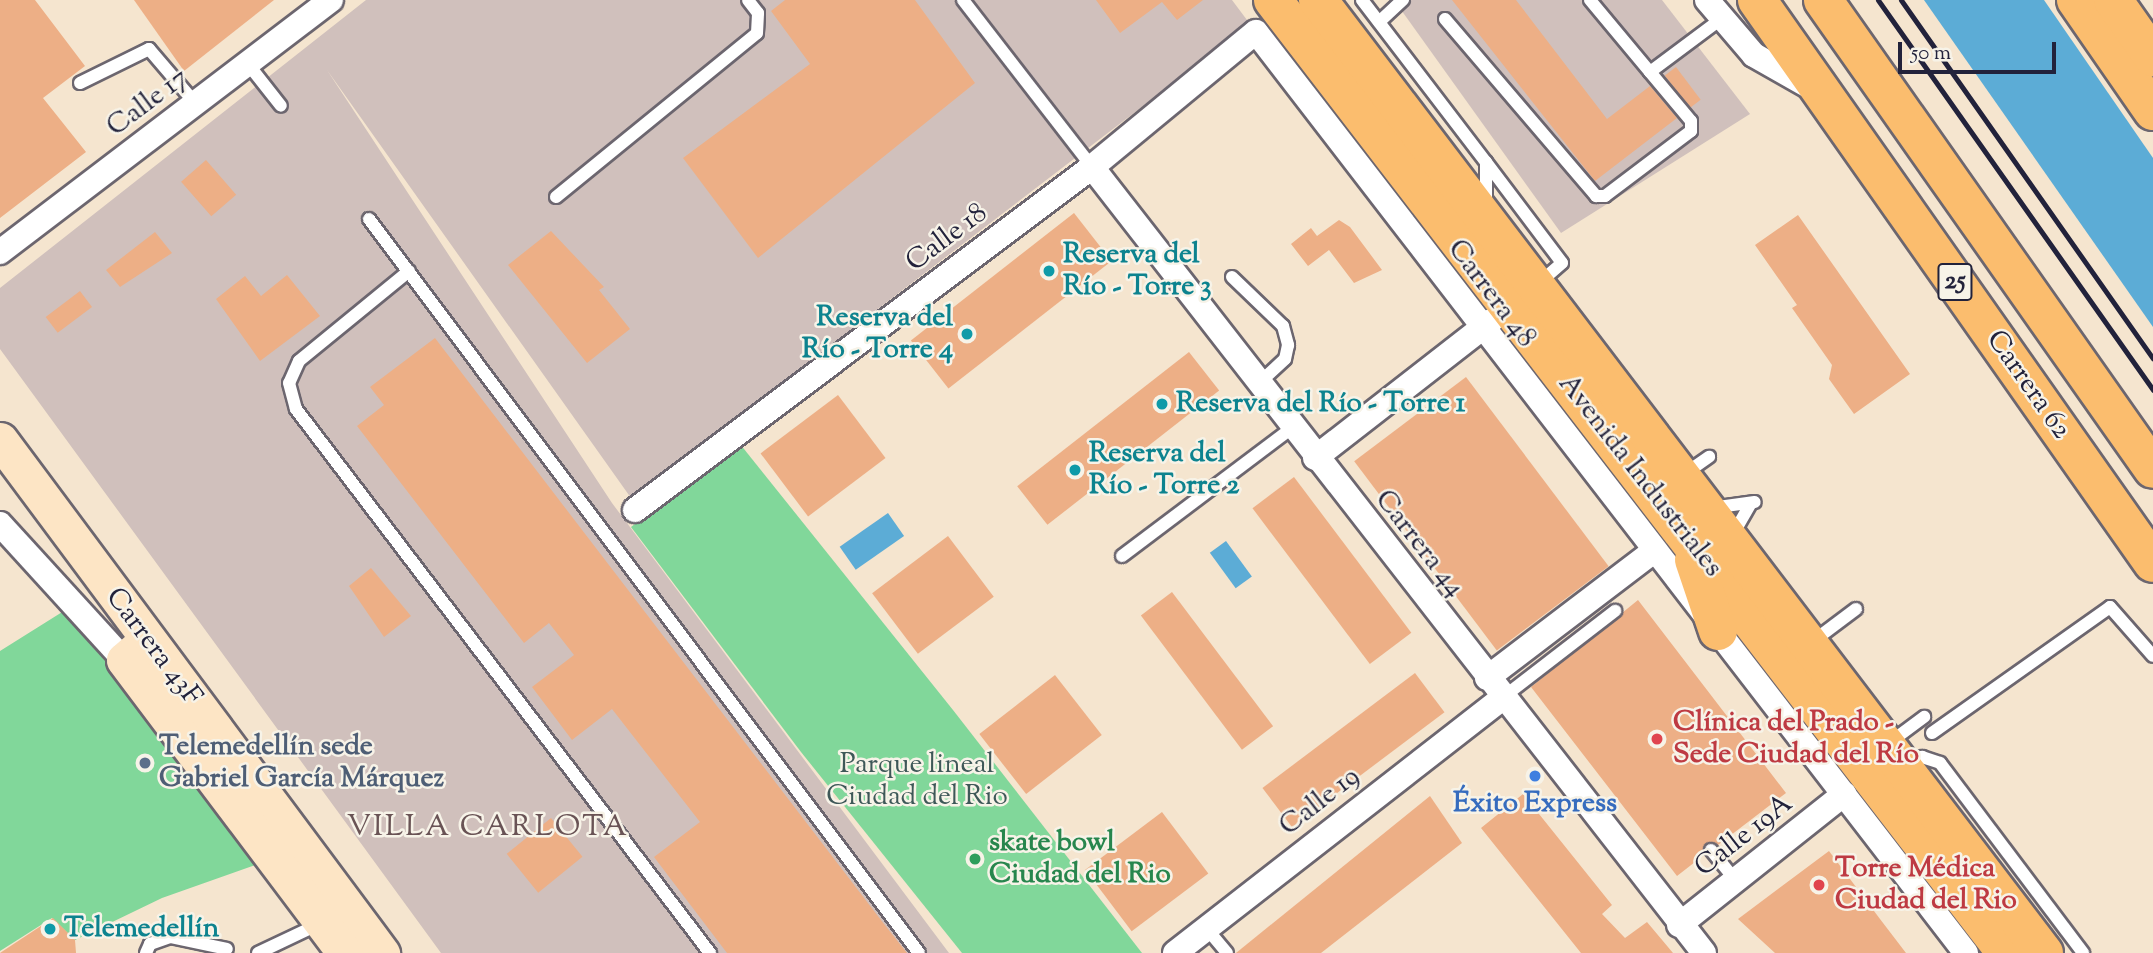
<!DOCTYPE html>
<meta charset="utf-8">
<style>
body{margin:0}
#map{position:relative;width:2153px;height:953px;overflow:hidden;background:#f5e5cf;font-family:"Sorts Mill Goudy",serif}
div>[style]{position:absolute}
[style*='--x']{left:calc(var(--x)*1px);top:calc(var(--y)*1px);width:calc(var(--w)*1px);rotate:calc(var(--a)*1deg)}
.industrial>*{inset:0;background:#d0c0bc}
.green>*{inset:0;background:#81d79a}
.water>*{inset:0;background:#5cacd6;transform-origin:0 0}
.building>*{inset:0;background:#edaf86;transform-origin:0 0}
.roads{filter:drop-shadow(2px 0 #6c666f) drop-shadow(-2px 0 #6c666f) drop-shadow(0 2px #6c666f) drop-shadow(0 -2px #6c666f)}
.lane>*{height:12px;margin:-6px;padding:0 6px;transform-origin:6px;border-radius:6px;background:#fff}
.street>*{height:24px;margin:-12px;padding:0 12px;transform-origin:12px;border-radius:12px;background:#fff}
.secondary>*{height:35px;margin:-17.5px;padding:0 17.5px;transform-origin:17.5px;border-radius:17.5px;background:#fde5c5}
.primary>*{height:38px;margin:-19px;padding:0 19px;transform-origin:19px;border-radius:19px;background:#fbbd6e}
.highway>*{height:38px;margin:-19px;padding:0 19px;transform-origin:19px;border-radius:19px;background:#fbbd6e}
.rail>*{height:5px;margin:-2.5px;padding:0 2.5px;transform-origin:2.5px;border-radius:2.5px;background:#22223b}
.dots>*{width:19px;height:19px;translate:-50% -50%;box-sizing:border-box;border:4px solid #f7f3e8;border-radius:50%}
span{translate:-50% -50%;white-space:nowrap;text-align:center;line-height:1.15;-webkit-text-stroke:5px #f7f3e8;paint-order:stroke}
.shield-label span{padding:2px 5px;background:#f7f3e8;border:2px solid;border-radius:5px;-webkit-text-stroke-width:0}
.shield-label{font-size:26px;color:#22223b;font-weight:700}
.street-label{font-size:28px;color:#22223b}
.culture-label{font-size:28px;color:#0d838f;font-weight:700}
.left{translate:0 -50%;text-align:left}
.right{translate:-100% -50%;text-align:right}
.health-label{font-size:28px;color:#be3a42;font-weight:700}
.service-label{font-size:28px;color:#4e5e75;font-weight:700}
.park-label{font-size:28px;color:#3e5858}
.shop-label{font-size:28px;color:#366cbe;font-weight:700}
.leisure-label{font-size:28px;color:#27864d;font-weight:700}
.neighbourhood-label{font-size:30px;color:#695355;letter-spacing:2px}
.scale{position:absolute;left:1898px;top:42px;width:158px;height:32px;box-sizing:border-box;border:4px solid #22223b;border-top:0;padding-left:9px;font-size:21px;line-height:24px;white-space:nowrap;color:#22223b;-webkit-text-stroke:5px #f7f3e8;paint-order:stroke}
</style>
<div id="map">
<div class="industrial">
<div style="clip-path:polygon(366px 0,1232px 0,1250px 24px,631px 498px,327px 70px,612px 503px,949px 953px,441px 953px,0 349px,0 288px)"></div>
<div style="clip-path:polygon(1394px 0,1662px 0,1750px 114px,1561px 233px)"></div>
</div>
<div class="green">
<div style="clip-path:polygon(740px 444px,953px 710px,1142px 953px,962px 953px,801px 752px,631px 527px)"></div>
<div style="clip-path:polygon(67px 609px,264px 862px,162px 898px,75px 940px,52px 918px,0 951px,0 651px)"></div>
</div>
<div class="water">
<div style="clip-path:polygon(1924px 0,2044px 0,2153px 158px,2153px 327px)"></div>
<div style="left:888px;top:513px;width:28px;height:59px;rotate:55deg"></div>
<div style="left:1226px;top:541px;width:44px;height:20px;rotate:54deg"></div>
</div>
<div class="building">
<div style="clip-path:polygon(0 0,35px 0,85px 66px,43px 98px,86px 152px,0 218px)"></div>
<div style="clip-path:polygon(134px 0,274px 0,184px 71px)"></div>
<div style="clip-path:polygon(785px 0,915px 0,975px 83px,758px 258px,683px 158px,810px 64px,771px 11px)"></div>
<div style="clip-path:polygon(1096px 0,1203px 0,1177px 20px,1162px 2px,1120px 33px)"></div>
<div style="clip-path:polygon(1452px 0,1516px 0,1607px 119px,1650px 86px,1677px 118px,1595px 181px)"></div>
<div style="left:1676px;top:67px;width:41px;height:14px;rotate:53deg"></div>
<div style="left:206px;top:160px;width:46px;height:33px;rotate:49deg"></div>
<div style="left:1074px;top:213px;width:61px;height:207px;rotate:52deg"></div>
<div style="clip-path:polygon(1798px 215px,1910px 374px,1854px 414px,1829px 379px,1832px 365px,1792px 308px,1797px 305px,1755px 245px)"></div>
<div style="clip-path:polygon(1339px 220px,1350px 227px,1382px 270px,1354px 283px,1329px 250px,1308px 266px,1291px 244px,1311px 228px,1317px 236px)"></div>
<div style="clip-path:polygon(551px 231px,604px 287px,599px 290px,630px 329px,587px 363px,508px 265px)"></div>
<div style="clip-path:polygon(155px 232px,172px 253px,120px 287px,106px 270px)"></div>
<div style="clip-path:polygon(287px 275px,320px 316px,260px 361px,216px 299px,245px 276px,261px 296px)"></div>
<div style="left:80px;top:291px;width:20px;height:43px;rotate:53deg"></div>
<div style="clip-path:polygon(435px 338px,884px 924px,907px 953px,727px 953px,654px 857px,700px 822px,612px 709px,572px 740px,532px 687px,574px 655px,549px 623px,524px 643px,357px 426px,384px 405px,370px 387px)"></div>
<div style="left:1189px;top:352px;width:49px;height:218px;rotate:52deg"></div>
<div style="left:1466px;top:377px;width:237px;height:140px;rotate:53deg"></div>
<div style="left:838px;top:395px;width:79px;height:97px;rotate:53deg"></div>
<div style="left:1294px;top:477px;width:195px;height:52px;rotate:53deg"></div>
<div style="left:948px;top:536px;width:76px;height:95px;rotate:53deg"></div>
<div style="clip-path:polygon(371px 568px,411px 616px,384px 637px,349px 586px)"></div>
<div style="left:1172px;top:592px;width:168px;height:39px;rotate:53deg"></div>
<div style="clip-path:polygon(1638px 600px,1786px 793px,1718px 845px,1706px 843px,1704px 855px,1677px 876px,1531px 687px)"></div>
<div style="left:1415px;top:673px;width:49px;height:191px;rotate:53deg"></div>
<div style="left:1055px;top:675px;width:76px;height:96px;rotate:52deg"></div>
<div style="clip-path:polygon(1523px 794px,1612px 905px,1602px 914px,1625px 938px,1647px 922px,1673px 953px,1581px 953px,1481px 828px)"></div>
<div style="clip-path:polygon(1430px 796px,1462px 843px,1321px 953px,1236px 953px)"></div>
<div style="left:1162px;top:812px;width:77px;height:96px;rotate:53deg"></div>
<div style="left:551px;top:818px;width:50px;height:57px;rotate:51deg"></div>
<div style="clip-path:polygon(1829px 851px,1880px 919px,1906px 953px,1775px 953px,1738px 919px)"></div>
<div style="clip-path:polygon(53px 918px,75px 940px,76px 953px,0 953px)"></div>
</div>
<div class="roads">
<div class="lane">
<div style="--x:963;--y:0;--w:211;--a:52.3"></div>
<div style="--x:1362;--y:0;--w:204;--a:52.6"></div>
<div style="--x:1486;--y:162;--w:44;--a:90"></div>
<div style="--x:1590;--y:0;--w:94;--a:50.2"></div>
<div style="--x:1650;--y:72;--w:89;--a:-36.7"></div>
<div style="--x:1445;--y:19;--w:233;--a:49.5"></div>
<div style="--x:1596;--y:196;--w:9;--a:0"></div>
<div style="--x:1605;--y:196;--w:108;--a:-37.1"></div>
<div style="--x:1691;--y:131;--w:10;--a:-90"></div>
<div style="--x:1691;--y:121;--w:64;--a:-129.9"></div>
<div style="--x:1379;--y:22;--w:33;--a:-43"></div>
<div style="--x:248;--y:64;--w:53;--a:51.8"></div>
<div style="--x:80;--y:83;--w:77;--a:-26.2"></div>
<div style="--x:149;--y:49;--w:72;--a:49.5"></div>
<div style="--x:1486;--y:162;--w:126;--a:53"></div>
<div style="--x:1562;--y:263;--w:30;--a:139"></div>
<div style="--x:556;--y:197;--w:259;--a:-39.2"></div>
<div style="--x:757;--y:33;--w:20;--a:-87"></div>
<div style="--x:758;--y:13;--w:16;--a:-128"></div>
<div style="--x:369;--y:219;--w:917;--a:53.16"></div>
<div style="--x:409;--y:271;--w:142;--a:140.7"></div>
<div style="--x:299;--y:361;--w:24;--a:114"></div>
<div style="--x:289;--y:383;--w:27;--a:75"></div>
<div style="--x:296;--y:409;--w:684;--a:52.73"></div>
<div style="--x:1232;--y:277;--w:71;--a:43.9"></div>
<div style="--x:1283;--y:326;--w:20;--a:75"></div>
<div style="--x:1288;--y:345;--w:14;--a:102"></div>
<div style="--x:1285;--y:359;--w:37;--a:137"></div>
<div style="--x:1683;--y:475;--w:32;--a:-35"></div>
<div style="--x:1711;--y:508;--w:44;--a:-7.8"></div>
<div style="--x:1732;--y:536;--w:38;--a:-60"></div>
<div style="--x:1122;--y:556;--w:213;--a:-37"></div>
<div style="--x:1812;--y:642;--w:55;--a:-36.9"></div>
<div style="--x:1502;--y:698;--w:143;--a:-37.6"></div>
<div style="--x:1932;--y:733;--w:218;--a:-35.3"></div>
<div style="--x:2110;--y:607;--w:65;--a:48.7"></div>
<div style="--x:1889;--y:743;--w:44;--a:-36.6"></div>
<div style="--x:1904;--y:762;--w:19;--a:-16"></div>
<div style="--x:1922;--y:757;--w:19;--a:18"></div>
<div style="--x:1940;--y:763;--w:238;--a:53"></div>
<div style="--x:1711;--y:850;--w:38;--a:51"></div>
<div style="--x:1207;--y:929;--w:31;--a:50"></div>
<div style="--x:146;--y:953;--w:10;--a:-66"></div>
<div style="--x:150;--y:944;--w:21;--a:-19"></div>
<div style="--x:170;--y:937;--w:58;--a:11.9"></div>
<div style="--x:258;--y:953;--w:68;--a:-25.4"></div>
</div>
<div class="street">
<div style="--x:1707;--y:0;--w:72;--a:49.5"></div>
<div style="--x:1754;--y:55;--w:77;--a:29.6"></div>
<div style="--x:1092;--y:167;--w:996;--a:52.09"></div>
<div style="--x:0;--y:252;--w:416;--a:-37.3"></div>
<div style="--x:1315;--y:458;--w:223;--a:-37.9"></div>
<div style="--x:635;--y:510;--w:571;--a:-36.89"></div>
<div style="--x:1092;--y:167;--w:212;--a:-39.5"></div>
<div style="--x:1256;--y:32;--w:1163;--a:52.37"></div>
<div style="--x:0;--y:524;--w:184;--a:47.6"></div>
<div style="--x:1487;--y:678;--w:201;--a:-37.3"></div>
<div style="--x:1679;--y:925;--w:211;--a:-38.4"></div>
<div style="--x:1175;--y:953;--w:413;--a:-37.9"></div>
</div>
<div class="secondary">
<div style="--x:0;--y:440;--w:640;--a:53.33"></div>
<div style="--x:147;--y:640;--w:30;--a:139"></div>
<div style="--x:124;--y:660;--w:367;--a:53"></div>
</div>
<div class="primary">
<div style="--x:1273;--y:0;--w:1202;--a:52.43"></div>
<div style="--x:1318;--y:0;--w:1198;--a:52.7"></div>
<div style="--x:1694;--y:560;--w:75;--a:71.3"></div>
</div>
<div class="highway">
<div style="--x:1757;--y:0;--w:688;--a:54.88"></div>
<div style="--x:1823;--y:0;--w:573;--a:54.87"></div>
<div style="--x:2076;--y:0;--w:135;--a:55.3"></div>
<div style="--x:2113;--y:0;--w:70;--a:54.9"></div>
</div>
</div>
<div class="rail">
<div style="--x:1878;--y:0;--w:477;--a:54.8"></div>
<div style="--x:1901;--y:0;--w:438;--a:54.9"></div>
</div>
<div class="dots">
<div style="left:1049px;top:271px;background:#0f9aa8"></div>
<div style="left:967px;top:334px;background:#0f9aa8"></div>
<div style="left:1162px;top:404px;background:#0f9aa8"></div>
<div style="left:1075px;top:470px;background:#0f9aa8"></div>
<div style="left:1657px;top:739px;background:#e0444e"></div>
<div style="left:145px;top:763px;background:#5c6f8a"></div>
<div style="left:1535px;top:776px;background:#3f7fe0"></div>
<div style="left:975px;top:859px;background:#2e9e5b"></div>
<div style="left:1819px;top:885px;background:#e0444e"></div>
<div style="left:50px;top:929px;background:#0f9aa8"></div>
</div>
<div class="shield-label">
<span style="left:1955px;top:282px">25</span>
</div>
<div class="street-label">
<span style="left:148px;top:103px;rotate:-37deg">Calle 17</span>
<span style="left:947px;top:238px;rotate:-37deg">Calle 18</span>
<span style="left:1491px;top:294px;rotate:53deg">Carrera 48</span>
<span style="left:2028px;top:385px;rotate:55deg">Carrera 62</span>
<span style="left:1640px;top:476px;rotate:52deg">Avenida Industriales</span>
<span style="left:1419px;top:544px;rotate:52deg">Carrera 44</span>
<span style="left:153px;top:647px;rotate:53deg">Carrera 43F</span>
<span style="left:1320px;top:802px;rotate:-38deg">Calle 19</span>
<span style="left:1744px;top:836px;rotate:-38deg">Calle 19A</span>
</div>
<div class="culture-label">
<span class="left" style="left:1063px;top:271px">Reserva del<br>Río - Torre 3</span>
<span class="right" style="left:953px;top:334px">Reserva del<br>Río - Torre 4</span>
<span class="left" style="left:1176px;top:404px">Reserva del Río - Torre 1</span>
<span class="left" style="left:1089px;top:470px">Reserva del<br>Río - Torre 2</span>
<span class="left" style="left:64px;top:929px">Telemedellín</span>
</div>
<div class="health-label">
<span class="left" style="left:1673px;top:739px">Clínica del Prado -<br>Sede Ciudad del Río</span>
<span class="left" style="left:1835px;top:885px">Torre Médica<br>Ciudad del Rio</span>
</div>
<div class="service-label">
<span class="left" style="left:159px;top:763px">Telemedellín sede<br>Gabriel García Márquez</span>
</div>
<div class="park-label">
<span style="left:917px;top:781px">Parque lineal<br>Ciudad del Rio</span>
</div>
<div class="shop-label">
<span style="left:1535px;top:804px">Éxito Express</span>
</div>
<div class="leisure-label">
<span class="left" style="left:989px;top:859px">skate bowl<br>Ciudad del Rio</span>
</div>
<div class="neighbourhood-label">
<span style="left:488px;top:828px">VILLA CARLOTA</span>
</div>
<div class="scale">50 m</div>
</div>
